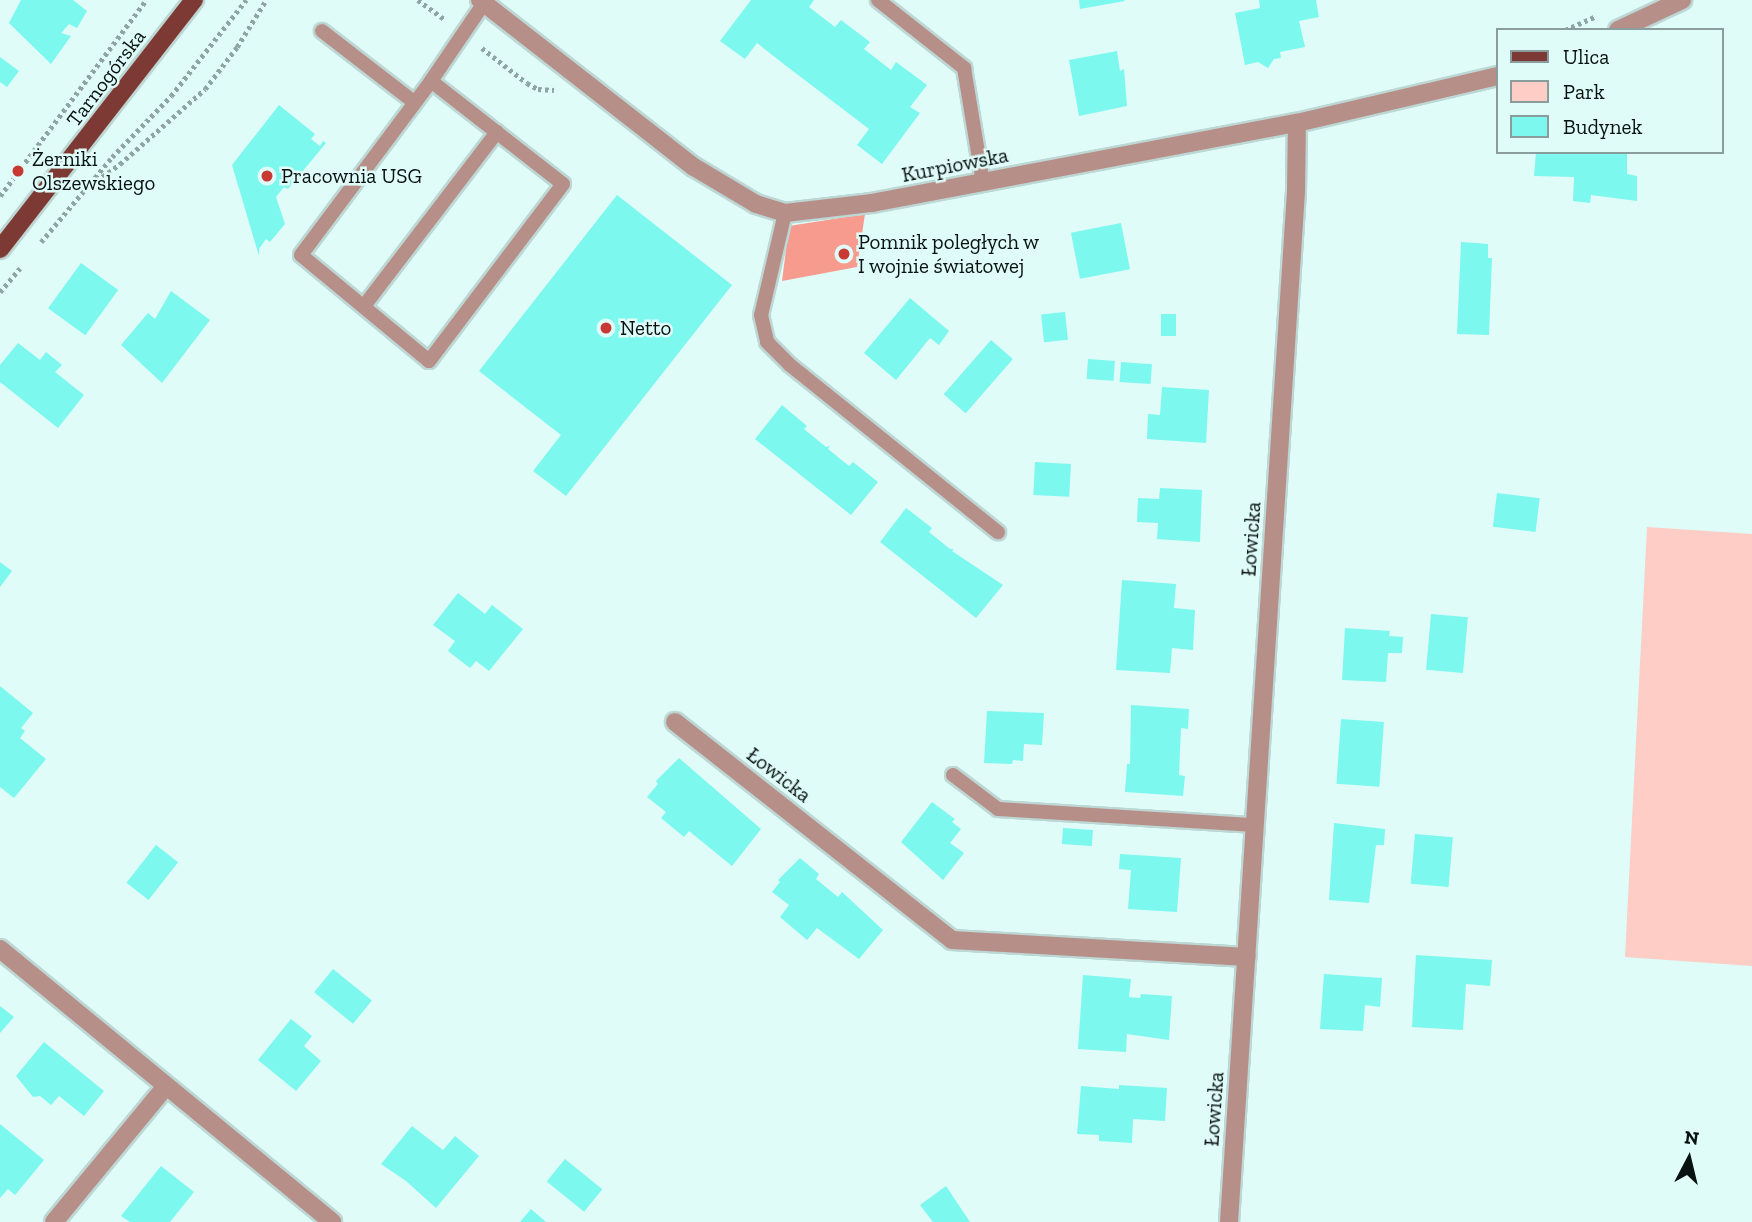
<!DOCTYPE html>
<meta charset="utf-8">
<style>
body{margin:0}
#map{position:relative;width:1752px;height:1222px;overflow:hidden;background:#dffcf9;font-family:"Zilla Slab",serif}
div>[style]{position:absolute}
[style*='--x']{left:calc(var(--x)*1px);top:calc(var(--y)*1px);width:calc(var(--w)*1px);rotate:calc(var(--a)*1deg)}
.green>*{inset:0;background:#fdcdc6}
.forest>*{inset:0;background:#f79b8f}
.building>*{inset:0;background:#7cf8ef;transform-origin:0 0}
.path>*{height:4.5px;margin-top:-2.25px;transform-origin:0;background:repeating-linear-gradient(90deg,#8fa5a3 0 3.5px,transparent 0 7px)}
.roads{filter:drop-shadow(2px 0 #bdd7d4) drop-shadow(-2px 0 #bdd7d4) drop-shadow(0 2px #bdd7d4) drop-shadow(0 -2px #bdd7d4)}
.service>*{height:14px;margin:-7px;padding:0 7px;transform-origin:7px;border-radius:7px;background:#b78f89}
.minor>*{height:18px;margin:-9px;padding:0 9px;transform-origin:9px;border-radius:9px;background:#b78f89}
.primary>*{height:18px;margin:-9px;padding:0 9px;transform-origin:9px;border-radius:9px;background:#7d3933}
.dots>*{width:19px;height:19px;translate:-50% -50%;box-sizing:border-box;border:4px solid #dffcf9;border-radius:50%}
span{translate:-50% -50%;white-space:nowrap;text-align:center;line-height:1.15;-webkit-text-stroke:5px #dffcf9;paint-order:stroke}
.street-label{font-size:21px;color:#081211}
.poi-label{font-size:21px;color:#081211}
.left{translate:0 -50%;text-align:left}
.legend{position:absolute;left:1496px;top:28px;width:228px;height:126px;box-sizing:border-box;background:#dffcf9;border:2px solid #899e9c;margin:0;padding:9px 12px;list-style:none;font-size:21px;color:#081211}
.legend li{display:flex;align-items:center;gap:14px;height:35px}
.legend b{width:35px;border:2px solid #899e9c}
.north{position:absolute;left:1654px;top:1124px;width:70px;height:70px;-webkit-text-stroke:5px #dffcf9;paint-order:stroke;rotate:7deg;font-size:19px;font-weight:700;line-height:28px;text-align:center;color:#081211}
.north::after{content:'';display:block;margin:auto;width:24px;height:32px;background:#081211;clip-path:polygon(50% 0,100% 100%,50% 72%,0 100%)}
</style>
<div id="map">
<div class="green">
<div style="clip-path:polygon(1647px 527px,1752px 534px,1752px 966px,1625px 957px)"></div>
</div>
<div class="forest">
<div style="clip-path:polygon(865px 214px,857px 267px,782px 281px,789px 226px)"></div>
</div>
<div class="building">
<div style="clip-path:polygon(21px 0,73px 0,87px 11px,77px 28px,69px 24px,61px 33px,71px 36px,51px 64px,9px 23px)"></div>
<div style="clip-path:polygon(751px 0,814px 0,809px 7px,835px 27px,841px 20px,870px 42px,864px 49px,891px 70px,896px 62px,927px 85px,910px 107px,920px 113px,882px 164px,857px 145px,869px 129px,785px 65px,757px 43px,745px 59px,720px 41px)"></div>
<div style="clip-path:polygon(1079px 0,1124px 0,1125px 1px,1080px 9px)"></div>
<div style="clip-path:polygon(1259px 0,1316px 0,1319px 17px,1299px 21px,1305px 47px,1280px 52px,1281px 58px,1274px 59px,1268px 68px,1258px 62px,1245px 65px,1235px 13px,1260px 8px)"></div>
<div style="clip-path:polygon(1117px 51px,1120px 71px,1124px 69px,1127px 106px,1079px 116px,1069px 60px)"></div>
<div style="clip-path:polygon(0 57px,19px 71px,7px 87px,0 82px)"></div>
<div style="clip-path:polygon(279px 105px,315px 134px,311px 139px,320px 146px,323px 141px,326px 143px,288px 189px,284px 187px,276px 197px,285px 224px,270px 242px,266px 239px,259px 249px,259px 256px,232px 165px)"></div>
<div style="clip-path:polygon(1536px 152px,1627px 152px,1627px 174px,1637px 176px,1637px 201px,1591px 195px,1590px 203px,1573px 201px,1574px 177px,1534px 176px)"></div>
<div style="clip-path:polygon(617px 195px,732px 285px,566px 496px,533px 471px,561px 435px,479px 371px)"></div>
<div style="left:1121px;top:223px;width:47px;height:51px;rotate:79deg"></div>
<div style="clip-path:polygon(1461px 242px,1488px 244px,1488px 258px,1492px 258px,1489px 335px,1457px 334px)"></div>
<div style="left:81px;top:263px;width:46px;height:56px;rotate:36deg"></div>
<div style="clip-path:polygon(171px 291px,210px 320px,162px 383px,121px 345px,148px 313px,155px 319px)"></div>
<div style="clip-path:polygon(910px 298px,949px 331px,939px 345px,930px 338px,896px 380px,864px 353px)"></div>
<div style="left:1065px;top:312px;width:28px;height:24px;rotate:84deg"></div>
<div style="left:1161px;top:314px;width:15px;height:22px"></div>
<div style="left:991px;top:340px;width:29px;height:72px;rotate:41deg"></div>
<div style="clip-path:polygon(18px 343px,40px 360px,46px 352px,62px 365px,55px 372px,84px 395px,58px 428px,0 382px,0 365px)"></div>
<div style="left:1088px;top:359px;width:27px;height:20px;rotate:4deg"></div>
<div style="left:1121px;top:362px;width:31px;height:20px;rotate:4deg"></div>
<div style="clip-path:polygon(1162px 387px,1209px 390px,1206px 443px,1147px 439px,1148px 414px,1160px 415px)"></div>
<div style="clip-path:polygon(782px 405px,807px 426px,804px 429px,826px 447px,830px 446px,828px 449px,849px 466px,853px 462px,878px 482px,851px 515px,755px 439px)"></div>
<div style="left:1035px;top:462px;width:36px;height:33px;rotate:3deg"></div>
<div style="clip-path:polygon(1160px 488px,1202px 490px,1200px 542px,1157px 539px,1158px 523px,1137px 522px,1138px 498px,1159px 499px)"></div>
<div style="left:1497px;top:493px;width:43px;height:34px;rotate:7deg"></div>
<div style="clip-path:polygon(906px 508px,932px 528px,929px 532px,950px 549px,954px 549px,952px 551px,1003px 585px,976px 618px,880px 542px)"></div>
<div style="clip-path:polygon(0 562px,12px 571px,0 587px)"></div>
<div style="clip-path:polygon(1122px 580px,1176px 584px,1174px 608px,1195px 610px,1193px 650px,1172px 648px,1170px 673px,1116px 670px)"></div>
<div style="clip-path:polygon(458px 593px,485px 614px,492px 605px,523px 629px,489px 671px,476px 661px,470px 668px,448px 651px,455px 641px,433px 625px)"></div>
<div style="left:1431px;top:614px;width:37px;height:56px;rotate:5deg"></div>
<div style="clip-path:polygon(1345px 628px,1390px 631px,1389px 636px,1403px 637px,1402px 653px,1388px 653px,1386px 682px,1342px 680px)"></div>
<div style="clip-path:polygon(0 686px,33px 713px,21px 728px,25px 731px,20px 738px,46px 759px,14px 798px,0 787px)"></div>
<div style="clip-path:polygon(1131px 705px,1189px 709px,1188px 729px,1181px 728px,1179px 775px,1185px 776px,1183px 796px,1125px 792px,1127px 764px,1130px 764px)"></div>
<div style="clip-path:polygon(987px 711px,1044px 713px,1042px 745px,1024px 744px,1023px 761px,1013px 760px,1012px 764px,984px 763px)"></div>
<div style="left:1341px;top:719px;width:43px;height:65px;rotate:4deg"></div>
<div style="clip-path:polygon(679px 758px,761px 829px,732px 866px,689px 831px,684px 837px,661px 818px,666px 812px,647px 797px,658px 784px,656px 781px)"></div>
<div style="clip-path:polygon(932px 802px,955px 819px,952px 822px,961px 829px,950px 843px,964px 853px,943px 880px,901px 842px)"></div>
<div style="clip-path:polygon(1334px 823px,1385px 829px,1384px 845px,1376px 845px,1369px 903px,1329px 900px)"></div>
<div style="left:1063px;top:828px;width:30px;height:16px;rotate:4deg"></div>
<div style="left:1415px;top:834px;width:38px;height:50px;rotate:5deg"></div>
<div style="left:156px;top:845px;width:28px;height:48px;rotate:38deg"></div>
<div style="clip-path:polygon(1120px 854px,1181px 858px,1177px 912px,1128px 909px,1131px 870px,1119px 869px)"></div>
<div style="clip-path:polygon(800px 858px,819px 874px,816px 879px,838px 897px,842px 892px,883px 930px,859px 959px,817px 928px,807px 940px,780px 917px,789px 905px,772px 892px,780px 882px,778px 880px)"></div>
<div style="clip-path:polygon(1416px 955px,1492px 960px,1490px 986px,1466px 984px,1463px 1030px,1412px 1027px)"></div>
<div style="left:333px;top:969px;width:50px;height:30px;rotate:39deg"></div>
<div style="clip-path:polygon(1324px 974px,1382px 978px,1380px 1007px,1365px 1005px,1363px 1031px,1320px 1029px)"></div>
<div style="clip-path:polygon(1083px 975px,1131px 979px,1129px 997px,1140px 998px,1141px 994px,1172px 996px,1169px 1040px,1127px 1034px,1126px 1052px,1078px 1049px)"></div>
<div style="clip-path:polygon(0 1006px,14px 1017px,0 1033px)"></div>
<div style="clip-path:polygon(291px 1019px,312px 1036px,304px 1046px,321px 1061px,296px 1091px,258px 1060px)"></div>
<div style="clip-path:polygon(44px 1042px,104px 1091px,84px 1116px,59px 1096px,51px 1105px,40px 1096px,33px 1097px,16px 1076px)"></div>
<div style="clip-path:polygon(1119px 1085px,1167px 1088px,1165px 1121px,1133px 1119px,1132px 1143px,1099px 1141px,1099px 1135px,1077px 1134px,1081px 1086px,1119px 1089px)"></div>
<div style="clip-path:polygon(0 1124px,44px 1160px,15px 1195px,8px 1189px,0 1198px)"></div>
<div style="clip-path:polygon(412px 1126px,443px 1150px,455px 1136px,479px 1156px,436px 1208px,406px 1181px,381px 1164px)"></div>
<div style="left:565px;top:1159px;width:48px;height:29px;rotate:39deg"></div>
<div style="clip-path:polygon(161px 1166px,194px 1192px,170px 1222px,130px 1222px,121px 1216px)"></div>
<div style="clip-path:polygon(946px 1186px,970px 1222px,933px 1222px,920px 1205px)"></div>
<div style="clip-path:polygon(531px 1209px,546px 1222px,520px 1222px)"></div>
</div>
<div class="path">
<div style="--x:418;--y:0;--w:32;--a:36"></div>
<div style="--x:1565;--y:30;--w:34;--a:-24"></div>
<div style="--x:482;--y:48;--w:57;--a:37.9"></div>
<div style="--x:527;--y:83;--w:13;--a:29"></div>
<div style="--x:538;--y:89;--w:16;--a:4"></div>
<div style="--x:91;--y:185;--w:36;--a:-36"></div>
<div style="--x:120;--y:164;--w:113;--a:-41.4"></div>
<div style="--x:205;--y:89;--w:53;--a:-52.7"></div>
<div style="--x:237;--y:47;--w:55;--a:-58.3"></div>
<div style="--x:0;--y:196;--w:244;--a:-53.3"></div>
<div style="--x:41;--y:242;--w:111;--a:-50.1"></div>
<div style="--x:112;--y:157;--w:85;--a:-46"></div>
<div style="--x:171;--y:96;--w:122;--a:-52"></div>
<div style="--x:0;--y:292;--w:31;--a:-50"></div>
</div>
<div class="roads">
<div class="service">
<div style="--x:878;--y:0;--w:110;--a:38.3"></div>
<div style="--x:964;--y:68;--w:117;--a:80.6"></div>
<div style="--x:322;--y:31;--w:116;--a:37.7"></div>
<div style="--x:431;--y:81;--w:167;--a:38"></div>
<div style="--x:563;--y:184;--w:222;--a:127.1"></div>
<div style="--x:429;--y:361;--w:166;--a:-140.4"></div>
<div style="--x:301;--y:255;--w:217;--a:-53.2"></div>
<div style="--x:431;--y:81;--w:94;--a:-55.8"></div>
<div style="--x:785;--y:213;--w:105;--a:103.2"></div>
<div style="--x:761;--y:315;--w:28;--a:77"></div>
<div style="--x:767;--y:342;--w:33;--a:45"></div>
<div style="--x:790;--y:365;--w:267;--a:38.8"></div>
<div style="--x:364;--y:306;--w:219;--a:-52.6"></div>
<div style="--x:953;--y:775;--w:56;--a:37.1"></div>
<div style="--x:998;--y:809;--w:257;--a:3.6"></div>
</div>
<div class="minor">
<div style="--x:480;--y:0;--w:271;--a:38"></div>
<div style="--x:694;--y:167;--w:72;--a:30.8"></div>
<div style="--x:756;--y:204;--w:30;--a:17"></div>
<div style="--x:785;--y:213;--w:88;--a:-6.6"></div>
<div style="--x:872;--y:203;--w:432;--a:-10.7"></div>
<div style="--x:1297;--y:123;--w:206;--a:-13.2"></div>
<div style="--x:1618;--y:30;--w:71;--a:-25.1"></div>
<div style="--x:675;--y:722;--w:352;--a:38.2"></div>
<div style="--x:952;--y:940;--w:295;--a:3.3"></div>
<div style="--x:0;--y:949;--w:430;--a:39.4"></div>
<div style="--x:54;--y:1222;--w:176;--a:-50.5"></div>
<div style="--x:1229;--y:1222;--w:1033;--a:-86.28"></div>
<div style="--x:1296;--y:191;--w:68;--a:-89.2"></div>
</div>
<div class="primary">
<div style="--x:0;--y:249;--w:316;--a:-52.1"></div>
</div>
</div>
<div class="dots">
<div style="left:18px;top:171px;background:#c73932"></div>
<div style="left:267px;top:176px;background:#c73932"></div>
<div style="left:844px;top:254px;background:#c73932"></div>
<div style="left:606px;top:328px;background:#c73932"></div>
</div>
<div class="street-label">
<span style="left:106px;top:78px;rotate:-53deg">Tarnogórska</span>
<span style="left:955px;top:165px;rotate:-11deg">Kurpiowska</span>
<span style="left:1251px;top:539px;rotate:-86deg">Łowicka</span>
<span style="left:779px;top:775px;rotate:38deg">Łowicka</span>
<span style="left:1214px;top:1109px;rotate:-86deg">Łowicka</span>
</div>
<div class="poi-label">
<span class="left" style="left:32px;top:171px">Żerniki<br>Olszewskiego</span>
<span class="left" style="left:281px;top:176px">Pracownia USG</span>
<span class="left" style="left:858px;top:254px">Pomnik poległych w<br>I wojnie światowej</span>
<span class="left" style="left:620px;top:328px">Netto</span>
</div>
<ul class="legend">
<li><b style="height:9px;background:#7d3933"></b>Ulica</li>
<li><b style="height:19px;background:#fdcdc6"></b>Park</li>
<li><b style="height:19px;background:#7cf8ef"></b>Budynek</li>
</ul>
<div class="north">N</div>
</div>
